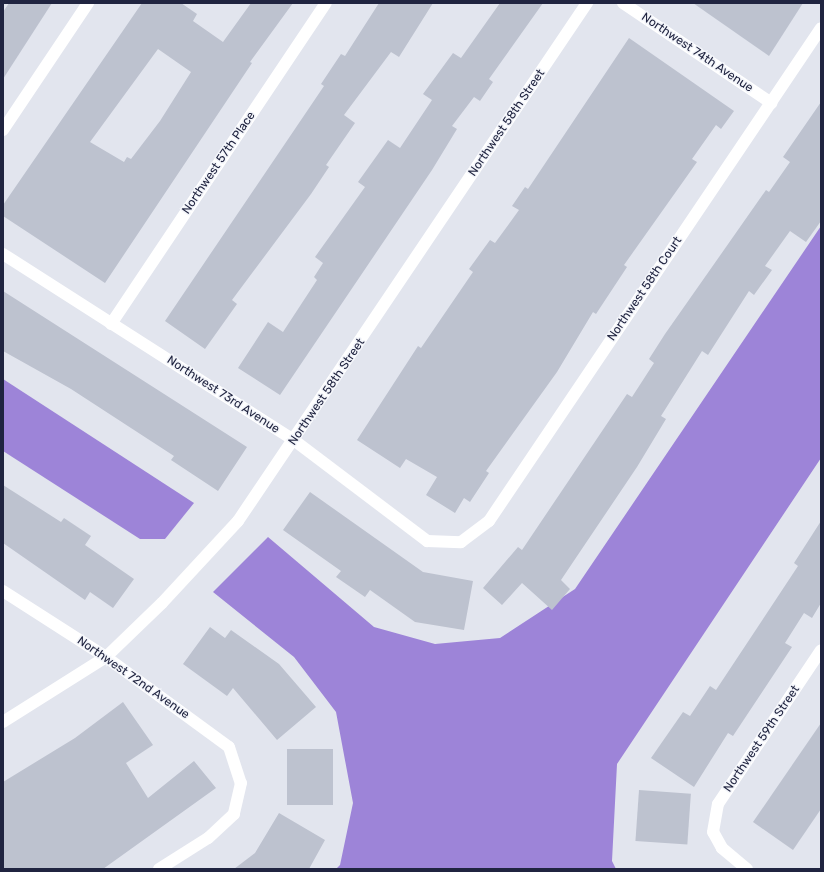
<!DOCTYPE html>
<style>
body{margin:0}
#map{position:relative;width:824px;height:872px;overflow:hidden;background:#e2e5ee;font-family:Rubik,sans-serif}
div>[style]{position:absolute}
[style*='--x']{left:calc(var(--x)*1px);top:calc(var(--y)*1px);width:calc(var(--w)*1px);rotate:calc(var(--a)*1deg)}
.water>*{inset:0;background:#9d84d8}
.building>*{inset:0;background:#bdc2cf;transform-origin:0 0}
.street>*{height:12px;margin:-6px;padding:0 6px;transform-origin:6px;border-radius:6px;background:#fff}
span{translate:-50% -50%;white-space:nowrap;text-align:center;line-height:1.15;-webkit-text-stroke:3px #f3f5fa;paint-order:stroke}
.street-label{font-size:12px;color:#202440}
.frame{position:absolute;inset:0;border:4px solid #202440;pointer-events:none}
</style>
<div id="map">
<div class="water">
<div style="clip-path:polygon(821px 226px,821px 458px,617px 764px,612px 861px,616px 869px,336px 869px,340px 865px,353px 803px,336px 712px,294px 657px,213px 592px,268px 537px,374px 627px,435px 644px,500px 638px,575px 589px)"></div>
<div style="clip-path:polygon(3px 379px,194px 503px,165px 539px,140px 539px,3px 451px)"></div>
</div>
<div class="building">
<div style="clip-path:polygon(9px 3px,52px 3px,3px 79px,3px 12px)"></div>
<div style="clip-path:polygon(evenodd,142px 3px,181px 3px,197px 14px,193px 21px,223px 42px,251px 3px,293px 3px,250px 62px,252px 63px,105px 283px,3px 216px,3px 205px,142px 3px,158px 49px,191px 72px,160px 121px,131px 159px,127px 157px,124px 162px,90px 142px,158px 49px)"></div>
<div style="clip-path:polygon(379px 3px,433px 3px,399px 57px,391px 52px,344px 115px,355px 123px,326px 165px,329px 167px,311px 194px,232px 300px,237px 304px,205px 349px,165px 321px,324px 86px,321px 84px,341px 54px,345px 56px)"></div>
<div style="clip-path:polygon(500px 3px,543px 3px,489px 79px,493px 82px,480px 101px,474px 97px,452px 126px,457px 129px,432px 170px,280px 395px,238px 368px,268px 322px,283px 332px,317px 280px,314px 277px,323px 263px,315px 257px,365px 187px,358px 182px,388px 140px,400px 148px,432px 100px,423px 94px,453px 53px,461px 58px)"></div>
<div style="clip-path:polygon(693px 3px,803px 3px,769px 56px)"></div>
<div style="clip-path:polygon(629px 38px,734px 111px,721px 129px,716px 125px,692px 159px,697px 162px,624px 265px,627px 267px,596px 314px,593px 312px,557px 372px,486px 471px,489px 473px,470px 502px,464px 498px,455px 513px,426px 495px,437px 477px,406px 459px,400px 468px,357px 440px,418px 346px,421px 348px,473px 272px,469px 269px,490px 240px,495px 243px,519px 210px,512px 206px,525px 187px,528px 189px)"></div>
<div style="clip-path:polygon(821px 102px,821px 221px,806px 242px,790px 231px,765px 266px,772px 270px,754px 295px,749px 291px,708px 355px,702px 351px,661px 416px,666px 419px,637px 467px,561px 580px,570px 589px,552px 610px,522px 583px,502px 605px,483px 588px,518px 547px,522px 550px,627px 394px,632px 397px,654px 363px,649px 359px,665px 334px,766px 190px,769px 192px,790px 162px,783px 157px)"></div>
<div style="clip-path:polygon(3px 291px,247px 447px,218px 491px,171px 460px,174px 456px,71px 389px,3px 351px)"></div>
<div style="clip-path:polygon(3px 485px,61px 522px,64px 518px,91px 536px,85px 545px,134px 579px,113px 608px,90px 592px,85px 600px,3px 543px)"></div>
<div style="clip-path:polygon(310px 492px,423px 572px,473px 581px,464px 630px,415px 622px,370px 590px,365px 597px,336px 577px,341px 571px,283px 530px)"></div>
<div style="clip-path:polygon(821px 521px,821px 603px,812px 618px,804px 613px,785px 643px,792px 647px,733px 736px,728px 733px,694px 787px,651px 758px,683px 712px,690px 716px,710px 686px,716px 690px,798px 566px,794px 563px)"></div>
<div style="clip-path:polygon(210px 627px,225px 638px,231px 630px,279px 664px,316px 707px,277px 740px,233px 688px,227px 696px,183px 664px)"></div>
<div style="clip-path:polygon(123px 702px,153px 745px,126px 763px,148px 798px,194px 761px,216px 788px,103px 869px,3px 869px,3px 782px,75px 738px)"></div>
<div style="clip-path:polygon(821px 723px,821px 809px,793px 850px,753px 822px)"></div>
<div style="left:287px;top:749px;width:46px;height:56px"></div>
<div style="left:639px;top:790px;width:52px;height:51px;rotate:4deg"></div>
<div style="clip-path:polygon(279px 813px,325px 840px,309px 869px,234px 869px,255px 853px)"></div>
</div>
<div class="street">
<div style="--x:623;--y:3;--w:179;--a:34"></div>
<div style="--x:3;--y:130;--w:153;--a:-56.2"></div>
<div style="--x:3;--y:254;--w:347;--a:32.6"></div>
<div style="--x:295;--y:441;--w:166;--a:37.1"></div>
<div style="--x:427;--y:541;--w:34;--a:2"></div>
<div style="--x:461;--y:542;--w:35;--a:-37"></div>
<div style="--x:489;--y:521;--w:594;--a:-56.04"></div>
<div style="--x:111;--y:324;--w:386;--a:-56.2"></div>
<div style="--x:3;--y:591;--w:122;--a:32.7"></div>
<div style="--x:106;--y:657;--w:152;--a:36.2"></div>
<div style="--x:229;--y:747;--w:38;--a:72"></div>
<div style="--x:241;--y:783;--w:32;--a:103"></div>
<div style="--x:234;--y:814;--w:35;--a:137"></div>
<div style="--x:208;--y:838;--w:58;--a:147.7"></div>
<div style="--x:3;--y:722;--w:122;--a:-32.3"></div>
<div style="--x:106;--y:657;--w:78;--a:-44"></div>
<div style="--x:162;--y:603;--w:112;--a:-47.2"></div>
<div style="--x:238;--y:521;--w:625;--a:-56.03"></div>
<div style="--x:747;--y:869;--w:33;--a:-140"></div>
<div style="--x:722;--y:848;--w:18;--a:-119"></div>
<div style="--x:713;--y:832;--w:28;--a:-80"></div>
<div style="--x:718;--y:804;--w:185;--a:-56.2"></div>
</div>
<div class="street-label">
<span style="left:697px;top:53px;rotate:34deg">Northwest 74th Avenue</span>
<span style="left:507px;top:123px;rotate:-56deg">Northwest 58th Street</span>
<span style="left:219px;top:163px;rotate:-56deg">Northwest 57th Place</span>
<span style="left:645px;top:289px;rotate:-56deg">Northwest 58th Court</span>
<span style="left:327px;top:392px;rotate:-56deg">Northwest 58th Street</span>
<span style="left:223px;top:395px;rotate:33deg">Northwest 73rd Avenue</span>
<span style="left:133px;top:678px;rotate:35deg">Northwest 72nd Avenue</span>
<span style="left:762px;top:739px;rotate:-56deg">Northwest 59th Street</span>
</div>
<div class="frame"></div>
</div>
